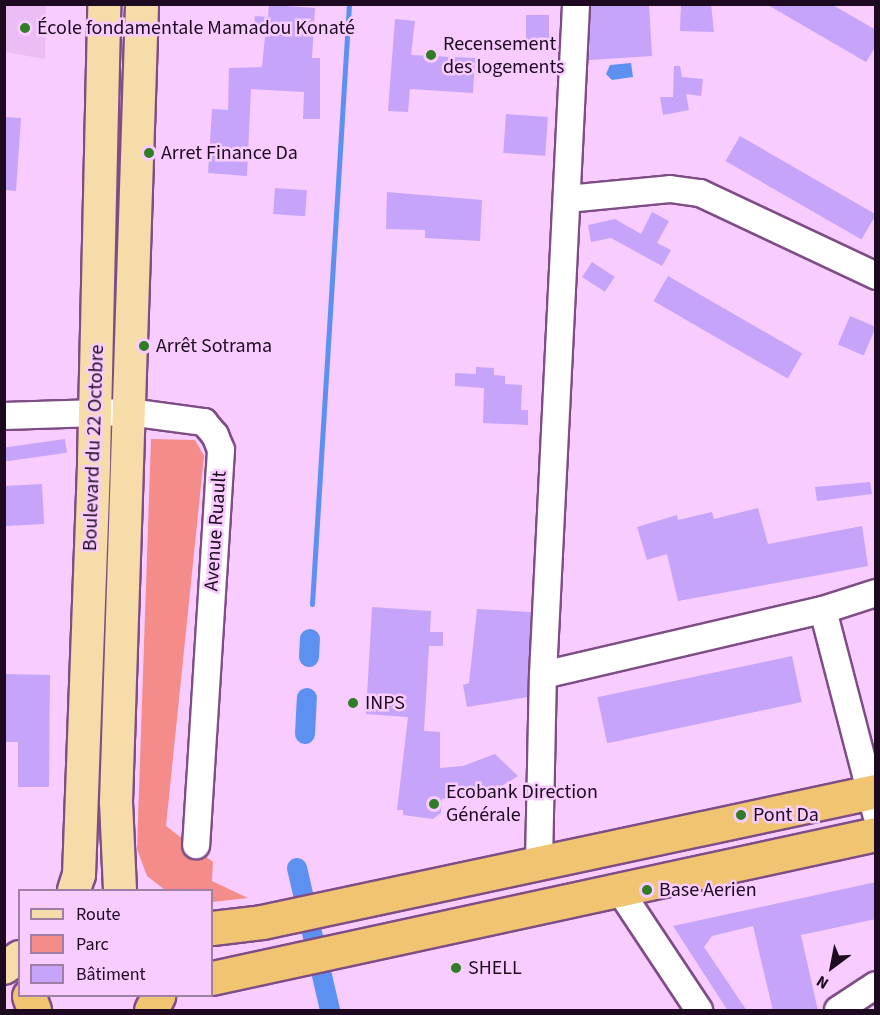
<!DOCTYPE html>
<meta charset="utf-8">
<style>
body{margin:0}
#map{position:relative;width:880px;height:1015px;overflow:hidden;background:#f8ccff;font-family:"Source Sans 3",sans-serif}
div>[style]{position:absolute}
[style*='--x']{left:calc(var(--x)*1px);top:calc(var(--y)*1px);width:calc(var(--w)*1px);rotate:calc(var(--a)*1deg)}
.built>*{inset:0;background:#ecbcf4}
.green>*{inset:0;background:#f48c8a}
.water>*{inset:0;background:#5c90f1}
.stream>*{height:5px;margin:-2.5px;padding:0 2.5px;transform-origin:2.5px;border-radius:2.5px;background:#5c90f1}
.canal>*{height:20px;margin:-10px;padding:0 10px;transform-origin:10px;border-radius:10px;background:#5c90f1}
.building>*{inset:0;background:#c6a4f9;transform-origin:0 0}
.roads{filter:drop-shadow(2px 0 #7e4d86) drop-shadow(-2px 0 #7e4d86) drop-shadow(0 2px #7e4d86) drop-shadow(0 -2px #7e4d86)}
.minor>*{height:26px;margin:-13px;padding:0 13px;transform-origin:13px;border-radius:13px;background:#fff}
.major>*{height:32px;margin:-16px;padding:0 16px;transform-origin:16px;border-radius:16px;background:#f6dca9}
.highway>*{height:33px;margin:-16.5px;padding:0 16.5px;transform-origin:16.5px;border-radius:16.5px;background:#f0c470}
.dots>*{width:16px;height:16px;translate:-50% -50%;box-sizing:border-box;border:3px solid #f8ccff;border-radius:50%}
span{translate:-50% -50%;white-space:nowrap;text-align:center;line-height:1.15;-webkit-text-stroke:5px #f8ccff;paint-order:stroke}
.poi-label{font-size:20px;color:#1d0a20}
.left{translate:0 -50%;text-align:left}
.street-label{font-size:20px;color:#1d0a20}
.frame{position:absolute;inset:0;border:6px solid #1d0a20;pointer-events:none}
.legend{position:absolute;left:18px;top:889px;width:195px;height:108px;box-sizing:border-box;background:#f8ccff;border:2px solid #a07ea6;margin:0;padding:8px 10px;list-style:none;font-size:18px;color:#1d0a20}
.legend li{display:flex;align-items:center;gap:12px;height:30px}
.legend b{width:30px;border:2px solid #a07ea6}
.north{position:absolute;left:802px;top:937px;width:60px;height:60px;-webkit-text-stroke:4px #f8ccff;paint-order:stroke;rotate:212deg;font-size:16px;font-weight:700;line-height:24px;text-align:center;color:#1d0a20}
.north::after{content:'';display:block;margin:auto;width:21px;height:27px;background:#1d0a20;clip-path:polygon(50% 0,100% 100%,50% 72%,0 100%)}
</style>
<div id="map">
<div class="built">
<div style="clip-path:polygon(4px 5px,46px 5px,45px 59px,5px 52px)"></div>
</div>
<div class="green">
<div style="clip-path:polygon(151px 439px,195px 440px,204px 456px,166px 826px,213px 862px,212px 881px,248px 898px,212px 902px,212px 890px,165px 890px,147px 876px,137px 849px)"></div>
</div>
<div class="water">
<div style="clip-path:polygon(631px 63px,633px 77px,612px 80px,606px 74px,610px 65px)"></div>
</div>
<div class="stream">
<div style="--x:312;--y:604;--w:601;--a:-86.47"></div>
</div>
<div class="canal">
<div style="--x:309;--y:657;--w:18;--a:-87"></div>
<div style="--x:305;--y:734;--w:36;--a:-87"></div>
<div style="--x:297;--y:868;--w:146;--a:76.9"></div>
</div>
<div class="building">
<div style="clip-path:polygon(591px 4px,649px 4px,652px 56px,589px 60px)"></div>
<div style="clip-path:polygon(681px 4px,711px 4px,714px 32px,680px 31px)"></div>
<div style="clip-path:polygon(766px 4px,831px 4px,876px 30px,876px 46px,866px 62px)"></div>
<div style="clip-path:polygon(269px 5px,315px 8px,312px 58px,320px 58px,320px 119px,303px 119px,304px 92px,251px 89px,247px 176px,208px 173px,212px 109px,228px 110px,229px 68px,262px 67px,265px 36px,253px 35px,255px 16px,268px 17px)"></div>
<div style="left:526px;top:15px;width:23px;height:34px"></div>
<div style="clip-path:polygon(395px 19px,415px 21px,411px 55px,475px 58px,473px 93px,410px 89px,408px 112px,388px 111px)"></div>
<div style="clip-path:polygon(674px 66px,680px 66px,682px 77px,703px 79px,701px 96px,686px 94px,689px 110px,663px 115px,660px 97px,673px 97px)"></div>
<div style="left:506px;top:114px;width:42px;height:39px;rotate:4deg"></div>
<div style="clip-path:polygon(4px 117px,21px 118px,16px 191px,4px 190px)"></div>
<div style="left:740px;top:136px;width:157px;height:29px;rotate:30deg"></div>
<div style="left:275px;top:188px;width:32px;height:26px;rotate:4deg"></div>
<div style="clip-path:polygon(387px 192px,482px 200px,480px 241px,425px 238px,425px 230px,386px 229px)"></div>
<div style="clip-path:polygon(652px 212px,669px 221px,657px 243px,671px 250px,662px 266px,611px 238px,591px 242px,588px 225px,615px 219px,641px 234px)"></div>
<div style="left:592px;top:262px;width:27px;height:18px;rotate:33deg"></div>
<div style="left:668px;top:276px;width:155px;height:29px;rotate:30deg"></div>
<div style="left:850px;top:316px;width:28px;height:31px;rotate:23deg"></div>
<div style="clip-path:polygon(476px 367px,494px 368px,494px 375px,505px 376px,505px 384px,522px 385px,521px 410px,528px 410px,528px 425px,483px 423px,484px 388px,455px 386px,455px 373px,476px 374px)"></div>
<div style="left:65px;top:439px;width:14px;height:61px;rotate:82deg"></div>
<div style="clip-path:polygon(870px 482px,872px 494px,817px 501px,815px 487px)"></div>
<div style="left:42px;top:484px;width:40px;height:38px;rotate:87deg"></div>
<div style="clip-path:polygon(758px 508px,768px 544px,862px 526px,868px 566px,678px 601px,667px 554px,647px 560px,637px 527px,677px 515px,678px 520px,712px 512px,714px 519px)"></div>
<div style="clip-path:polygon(372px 607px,431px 611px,430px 632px,443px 632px,443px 646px,429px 646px,424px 731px,440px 732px,440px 768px,463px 766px,495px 754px,518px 776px,492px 792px,442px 799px,441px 813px,433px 819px,403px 815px,403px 810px,397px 810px,408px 717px,366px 714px)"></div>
<div style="clip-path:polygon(477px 609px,531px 612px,528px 697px,467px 707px,463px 685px,469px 683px)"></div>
<div style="left:792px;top:656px;width:47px;height:199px;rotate:78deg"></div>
<div style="clip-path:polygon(4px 674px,50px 675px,49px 787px,18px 787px,18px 742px,4px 742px)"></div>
<div style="clip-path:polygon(876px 882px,876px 919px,801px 935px,818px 1011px,773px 1011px,753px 926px,712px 936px,704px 947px,747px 1011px,728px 1011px,673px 926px)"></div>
</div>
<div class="roads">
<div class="minor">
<div style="--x:567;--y:199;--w:103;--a:-5.5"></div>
<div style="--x:670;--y:189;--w:30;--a:8"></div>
<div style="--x:700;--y:193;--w:195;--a:25.2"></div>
<div style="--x:4;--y:416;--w:125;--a:-1.8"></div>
<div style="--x:129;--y:412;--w:76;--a:7.6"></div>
<div style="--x:204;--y:422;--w:17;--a:50"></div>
<div style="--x:215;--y:435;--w:16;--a:68"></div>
<div style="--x:221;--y:450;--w:396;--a:93.6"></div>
<div style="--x:823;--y:610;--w:211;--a:75.4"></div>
<div style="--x:543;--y:675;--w:287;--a:-13.1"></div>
<div style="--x:823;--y:610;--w:56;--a:-17.8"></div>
<div style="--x:539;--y:862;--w:187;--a:-88.8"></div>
<div style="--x:543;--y:675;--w:672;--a:-87.18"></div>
<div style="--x:620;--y:891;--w:143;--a:56.4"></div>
<div style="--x:838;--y:1010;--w:45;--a:-33.3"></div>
</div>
<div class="major">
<div style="--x:74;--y:890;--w:16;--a:-72"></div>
<div style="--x:79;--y:875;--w:414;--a:-87.9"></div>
<div style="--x:94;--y:461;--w:457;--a:-88.7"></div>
<div style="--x:120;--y:890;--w:88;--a:-92.6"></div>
<div style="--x:116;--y:802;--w:798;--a:-88.13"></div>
<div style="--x:4;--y:968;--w:19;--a:-35"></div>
</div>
<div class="highway">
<div style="--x:212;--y:928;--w:50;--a:-6.8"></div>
<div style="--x:262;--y:922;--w:628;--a:-12.04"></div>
<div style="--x:212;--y:978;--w:679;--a:-12.24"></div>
<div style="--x:29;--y:996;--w:15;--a:70"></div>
<div style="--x:151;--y:1010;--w:16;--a:-63"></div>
</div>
</div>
<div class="dots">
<div style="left:25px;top:28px;background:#2f7d26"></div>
<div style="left:431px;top:55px;background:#2f7d26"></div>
<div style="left:149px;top:153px;background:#2f7d26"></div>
<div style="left:144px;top:346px;background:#2f7d26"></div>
<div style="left:353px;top:703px;background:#2f7d26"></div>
<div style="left:434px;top:804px;background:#2f7d26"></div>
<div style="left:741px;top:815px;background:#2f7d26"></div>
<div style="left:647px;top:890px;background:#2f7d26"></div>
<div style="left:456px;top:968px;background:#2f7d26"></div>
</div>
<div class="poi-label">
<span class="left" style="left:37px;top:28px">École fondamentale Mamadou Konaté</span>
<span class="left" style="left:443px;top:56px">Recensement<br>des logements</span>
<span class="left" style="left:161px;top:153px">Arret Finance Da</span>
<span class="left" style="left:156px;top:346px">Arrêt Sotrama</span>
<span class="left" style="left:365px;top:703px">INPS</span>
<span class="left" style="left:446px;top:804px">Ecobank Direction<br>Générale</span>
<span class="left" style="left:753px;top:815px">Pont Da</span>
<span class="left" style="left:659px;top:890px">Base Aerien</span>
<span class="left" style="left:468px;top:968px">SHELL</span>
</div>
<div class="street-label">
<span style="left:94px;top:448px;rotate:-88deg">Boulevard du 22 Octobre</span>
<span style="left:216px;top:531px;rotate:-86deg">Avenue Ruault</span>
</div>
<div class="frame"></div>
<ul class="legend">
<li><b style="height:8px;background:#f6dca9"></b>Route</li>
<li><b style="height:16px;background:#f48c8a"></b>Parc</li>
<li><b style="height:16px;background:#c6a4f9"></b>Bâtiment</li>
</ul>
<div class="north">N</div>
</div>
